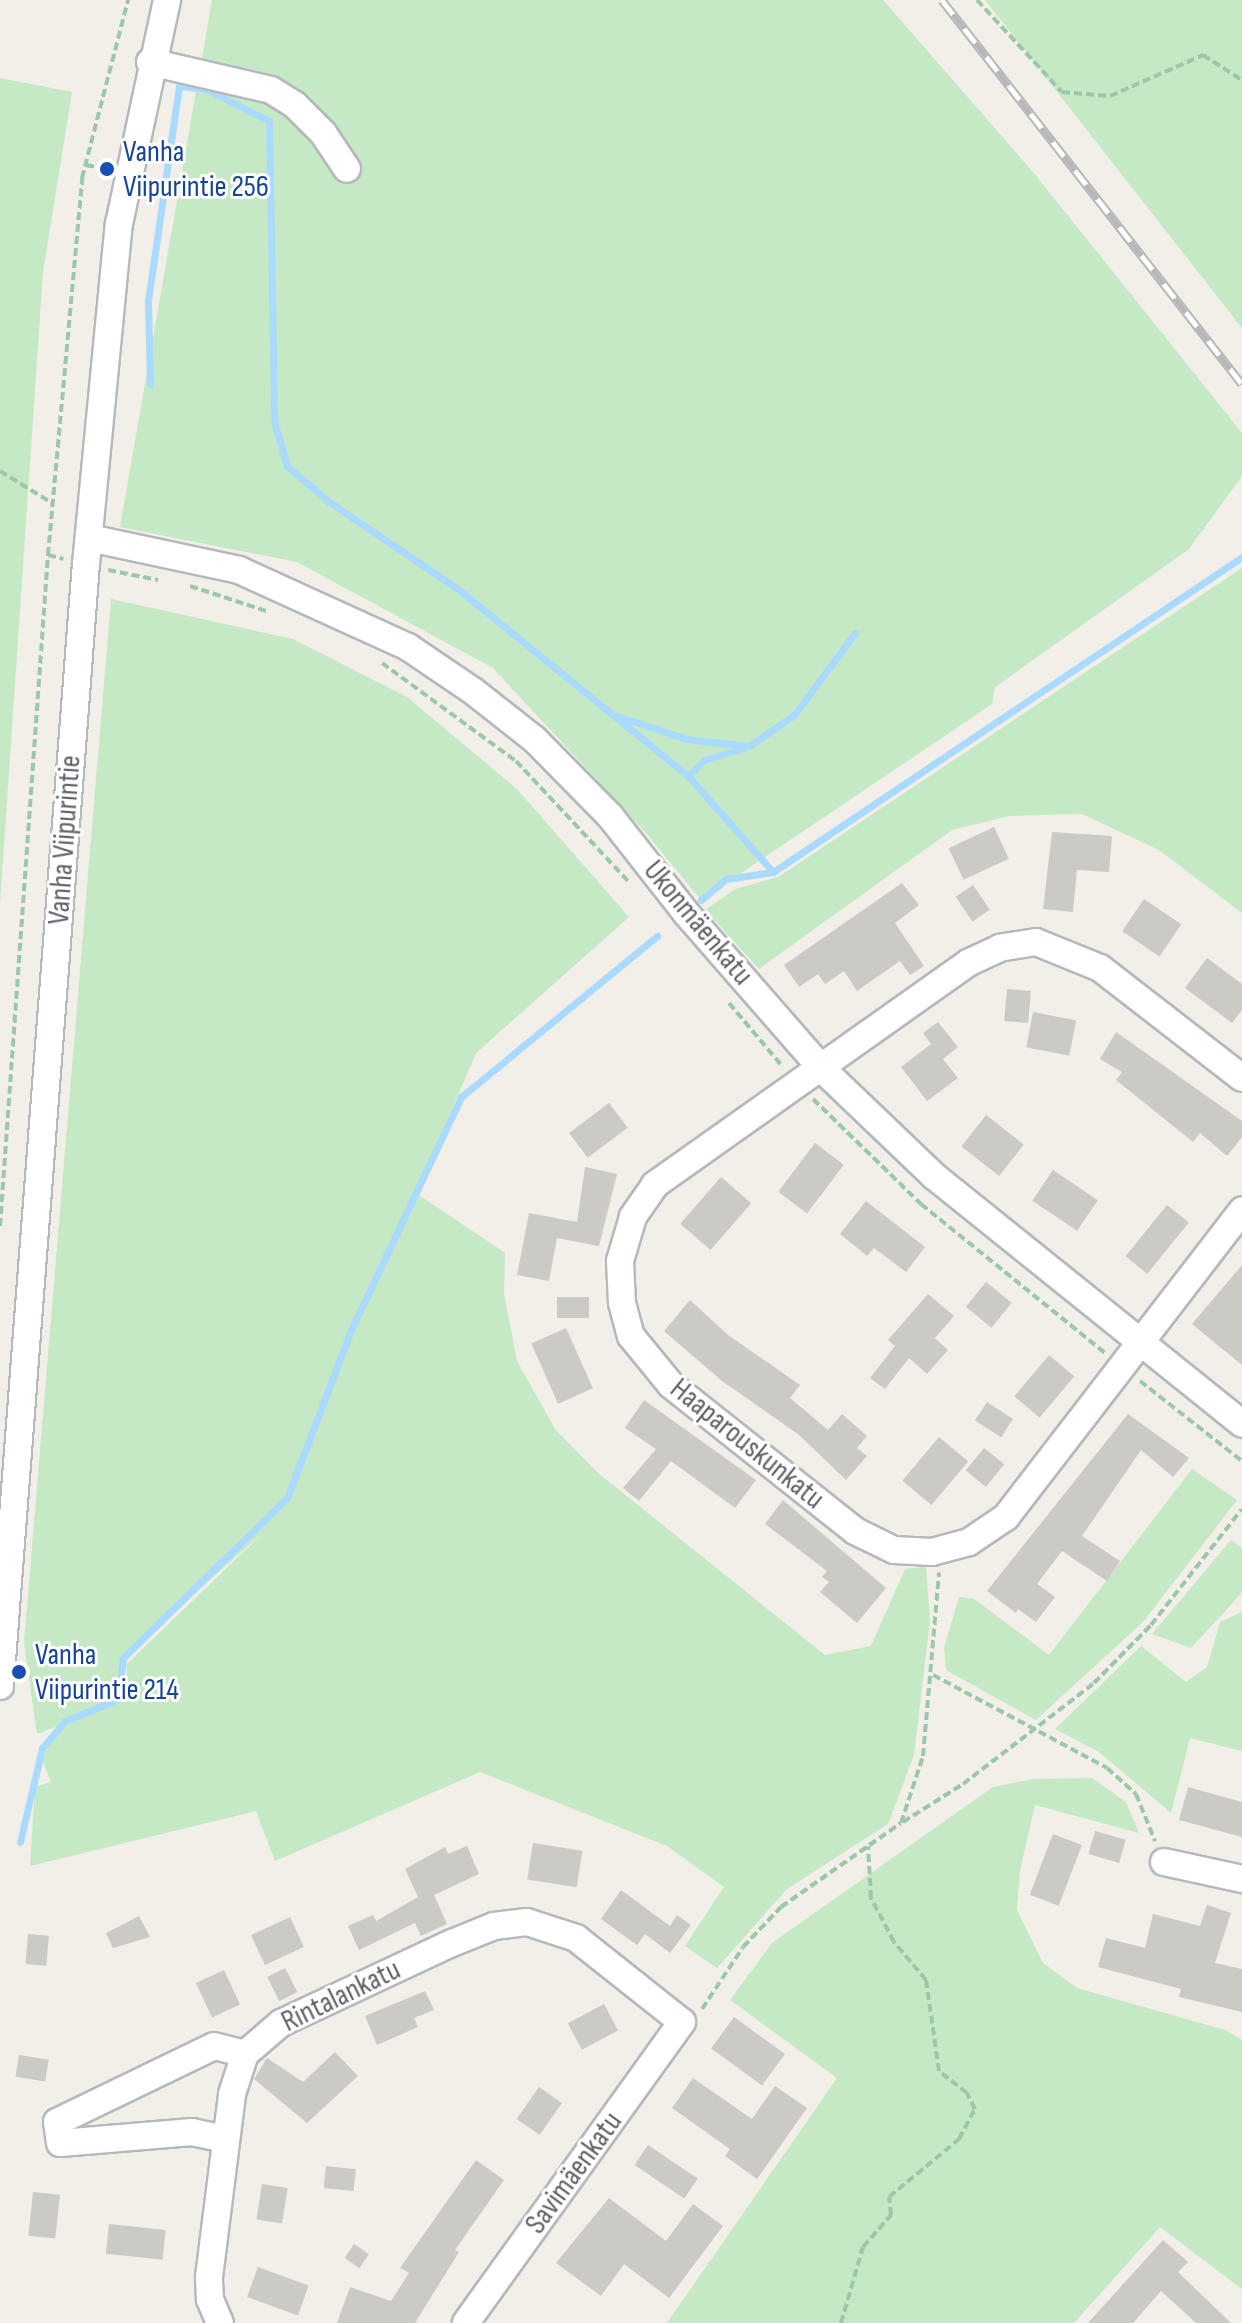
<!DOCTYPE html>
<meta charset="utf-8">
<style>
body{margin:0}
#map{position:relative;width:1242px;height:2323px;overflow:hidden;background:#f1efe8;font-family:"Sofia Sans Condensed",sans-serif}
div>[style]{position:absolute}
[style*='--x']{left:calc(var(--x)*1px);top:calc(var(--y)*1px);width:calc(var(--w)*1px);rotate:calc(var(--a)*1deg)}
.green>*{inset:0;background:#c5e8c5}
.stream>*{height:7px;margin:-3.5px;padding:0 3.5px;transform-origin:3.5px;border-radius:3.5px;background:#aadaff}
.building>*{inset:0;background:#cccac5;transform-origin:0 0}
.path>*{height:4px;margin-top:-2px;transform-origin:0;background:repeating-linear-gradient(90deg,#9cc7a9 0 8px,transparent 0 12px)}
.roads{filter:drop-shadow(2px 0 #b5b8bc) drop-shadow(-2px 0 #b5b8bc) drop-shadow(0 2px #b5b8bc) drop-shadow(0 -2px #b5b8bc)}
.minor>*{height:26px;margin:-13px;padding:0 13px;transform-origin:13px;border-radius:13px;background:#fff}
.rail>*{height:9px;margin-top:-4.5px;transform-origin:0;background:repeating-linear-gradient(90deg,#fff 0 18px,#b6b7b8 0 36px);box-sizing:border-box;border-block:2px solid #b6b7b8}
.dots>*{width:22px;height:22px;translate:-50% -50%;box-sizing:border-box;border:4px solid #fff;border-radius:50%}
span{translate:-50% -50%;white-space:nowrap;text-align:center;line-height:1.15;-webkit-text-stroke:6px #fff;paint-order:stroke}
.transit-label{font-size:30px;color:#164399}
.left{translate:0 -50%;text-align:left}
.street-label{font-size:30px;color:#5f6368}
</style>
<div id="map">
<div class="green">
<div style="clip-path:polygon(212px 0,883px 0,1033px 172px,1242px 433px,1242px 476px,1189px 549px,995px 687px,992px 704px,701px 900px,645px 832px,493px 668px,297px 562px,120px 527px)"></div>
<div style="clip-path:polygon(985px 0,1242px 0,1242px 328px,1231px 314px)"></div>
<div style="clip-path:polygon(0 78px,72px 92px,43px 272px,0 904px)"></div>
<div style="clip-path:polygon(1242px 568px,1242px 913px,1159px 850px,1082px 814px,1009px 816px,952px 830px,759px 969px,705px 910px,735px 889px,778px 877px)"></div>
<div style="clip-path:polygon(evenodd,111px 599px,293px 639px,407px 697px,517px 789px,629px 917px,476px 1053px,416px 1193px,505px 1253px,504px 1294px,517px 1361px,555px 1429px,598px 1473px,825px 1655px,871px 1646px,905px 1569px,926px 1567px,930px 1621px,914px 1755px,888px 1824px,787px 1889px,717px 1968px,685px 1946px,724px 1887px,667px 1846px,480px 1772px,275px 1861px,256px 1811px,30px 1866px,35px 1787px,51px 1782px,42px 1759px,58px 1726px,37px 1734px,24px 1643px,111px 599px,264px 1532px,127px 1664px,126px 1700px,101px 1707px,118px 1699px,123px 1657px,264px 1532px)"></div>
<div style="clip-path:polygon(1192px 1469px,1237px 1500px,1144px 1621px,1036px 1720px,946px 1670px,944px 1648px,959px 1597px,974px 1599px,1049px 1655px)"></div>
<div style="clip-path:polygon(1231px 1540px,1242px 1548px,1242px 1592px,1229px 1607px,1191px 1648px,1152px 1634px)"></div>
<div style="clip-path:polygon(1242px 1612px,1242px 1751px,1190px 1738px,1171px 1813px,1099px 1752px,1055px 1729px,1141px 1646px,1186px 1682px,1207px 1667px,1220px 1622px)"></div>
<div style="clip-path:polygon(1092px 1778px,1126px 1802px,1139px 1833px,1035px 1805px,1020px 1870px,1017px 1910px,1043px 1963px,1077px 1988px,1225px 2030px,1242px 2040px,1242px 2289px,1160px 2227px,1074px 2323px,667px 2323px,837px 2078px,730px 2000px,772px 1943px,993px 1787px,1034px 1779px)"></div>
</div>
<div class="stream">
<div style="--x:150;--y:384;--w:83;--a:-91.4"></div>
<div style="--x:148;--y:301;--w:217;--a:-81.8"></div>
<div style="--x:179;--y:86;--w:27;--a:6"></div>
<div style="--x:206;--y:89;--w:71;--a:26.9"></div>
<div style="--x:269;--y:121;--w:300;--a:89"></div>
<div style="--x:274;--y:421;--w:47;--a:73.9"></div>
<div style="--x:287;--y:466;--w:54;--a:40.5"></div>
<div style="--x:328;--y:501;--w:157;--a:34.1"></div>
<div style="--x:458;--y:589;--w:296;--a:39.1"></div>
<div style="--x:688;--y:776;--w:128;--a:48.5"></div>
<div style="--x:617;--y:716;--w:74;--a:18.2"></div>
<div style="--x:687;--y:739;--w:62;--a:6.4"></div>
<div style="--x:749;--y:746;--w:55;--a:-34.6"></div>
<div style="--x:794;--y:715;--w:102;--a:-53.4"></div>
<div style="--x:688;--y:776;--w:23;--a:-45"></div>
<div style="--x:704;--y:760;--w:41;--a:-17.1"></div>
<div style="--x:701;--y:900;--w:33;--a:-40"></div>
<div style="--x:726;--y:879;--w:48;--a:-8.5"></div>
<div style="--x:773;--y:872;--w:565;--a:-33.89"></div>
<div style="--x:20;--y:1842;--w:97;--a:-76.8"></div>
<div style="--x:42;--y:1748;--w:35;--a:-50"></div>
<div style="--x:65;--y:1721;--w:57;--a:-22.5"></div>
<div style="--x:118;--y:1699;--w:41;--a:-83"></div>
<div style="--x:123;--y:1658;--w:229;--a:-44.3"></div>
<div style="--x:287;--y:1498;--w:180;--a:-69.1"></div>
<div style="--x:351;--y:1330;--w:258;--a:-64.7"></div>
<div style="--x:461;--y:1097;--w:254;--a:-39.4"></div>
</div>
<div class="building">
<div style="left:994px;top:827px;width:35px;height:50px;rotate:65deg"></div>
<div style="clip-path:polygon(1052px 832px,1112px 836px,1109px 872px,1077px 870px,1073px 912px,1043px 909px)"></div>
<div style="clip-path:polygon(902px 883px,919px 905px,895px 923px,924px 966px,910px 975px,900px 961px,857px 991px,844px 971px,825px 984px,818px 974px,799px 987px,784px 965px)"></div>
<div style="left:973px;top:885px;width:30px;height:21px;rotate:56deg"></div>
<div style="left:1144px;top:899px;width:45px;height:39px;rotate:34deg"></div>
<div style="clip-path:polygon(1207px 958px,1242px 984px,1242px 1010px,1232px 1023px,1185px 988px)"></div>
<div style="left:1007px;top:989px;width:24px;height:32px;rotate:5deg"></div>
<div style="left:1033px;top:1012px;width:44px;height:36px;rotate:11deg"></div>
<div style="clip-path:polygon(938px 1022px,958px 1047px,943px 1059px,958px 1078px,927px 1101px,901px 1067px,931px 1044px,923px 1033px)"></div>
<div style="clip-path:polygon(1116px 1032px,1242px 1121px,1242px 1137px,1227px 1156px,1200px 1133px,1193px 1142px,1116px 1080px,1122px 1072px,1100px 1059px)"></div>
<div style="left:609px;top:1103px;width:31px;height:50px;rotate:53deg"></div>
<div style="left:986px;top:1115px;width:48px;height:40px;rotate:38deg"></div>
<div style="left:815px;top:1143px;width:36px;height:61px;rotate:37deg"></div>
<div style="clip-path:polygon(585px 1167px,617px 1174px,599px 1246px,557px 1238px,549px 1281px,517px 1275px,529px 1213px,577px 1222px)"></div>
<div style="left:1053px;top:1170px;width:54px;height:37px;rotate:34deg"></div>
<div style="left:721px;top:1177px;width:40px;height:62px;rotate:41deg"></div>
<div style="clip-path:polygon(866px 1201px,925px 1247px,906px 1272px,874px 1248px,867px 1256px,840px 1234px)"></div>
<div style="left:1167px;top:1205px;width:28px;height:66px;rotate:39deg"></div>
<div style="clip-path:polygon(1242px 1265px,1242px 1365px,1192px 1324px)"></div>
<div style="left:986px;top:1282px;width:33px;height:32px;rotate:39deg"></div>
<div style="clip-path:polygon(928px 1294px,954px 1316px,935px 1338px,948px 1350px,927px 1374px,909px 1358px,885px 1389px,870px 1378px,895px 1346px,888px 1340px)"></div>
<div style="left:557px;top:1297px;width:32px;height:21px"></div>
<div style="clip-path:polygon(690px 1300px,728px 1335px,800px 1385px,790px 1398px,828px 1430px,842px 1414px,867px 1436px,857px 1448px,867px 1456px,846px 1480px,798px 1434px,722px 1381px,664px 1331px)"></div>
<div style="left:566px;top:1328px;width:66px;height:38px;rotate:66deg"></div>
<div style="left:1049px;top:1355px;width:33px;height:54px;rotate:40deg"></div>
<div style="clip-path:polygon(644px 1400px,756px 1480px,735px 1508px,671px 1461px,639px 1501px,623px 1488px,656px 1449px,625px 1428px)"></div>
<div style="left:987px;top:1402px;width:31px;height:22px;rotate:33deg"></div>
<div style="clip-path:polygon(1128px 1414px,1189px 1458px,1173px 1477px,1141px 1450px,1082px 1536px,1120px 1561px,1107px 1581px,1062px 1551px,1037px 1584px,1055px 1597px,1036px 1622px,1018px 1609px,1016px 1613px,987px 1591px)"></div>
<div style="left:939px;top:1437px;width:38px;height:57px;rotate:40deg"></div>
<div style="left:984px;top:1448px;width:26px;height:29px;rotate:39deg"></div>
<div style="clip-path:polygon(783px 1500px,886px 1588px,857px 1623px,820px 1592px,829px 1582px,822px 1577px,827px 1571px,765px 1524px)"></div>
<div style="clip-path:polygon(1188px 1787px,1242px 1802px,1242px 1837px,1179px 1820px)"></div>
<div style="left:1095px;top:1831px;width:32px;height:24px;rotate:16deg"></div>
<div style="left:1053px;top:1834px;width:31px;height:65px;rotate:21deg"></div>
<div style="left:533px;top:1843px;width:50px;height:37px;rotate:9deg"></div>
<div style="clip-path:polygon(467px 1846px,479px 1874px,434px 1895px,447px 1924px,421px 1936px,415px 1923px,359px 1950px,348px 1926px,373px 1915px,376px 1921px,418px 1897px,405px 1869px,445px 1847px,448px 1854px)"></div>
<div style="clip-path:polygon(621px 1890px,670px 1926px,677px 1915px,691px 1925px,670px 1953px,645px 1934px,637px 1945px,601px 1919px)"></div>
<div style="clip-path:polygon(1207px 1905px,1231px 1913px,1215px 1963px,1242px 1969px,1242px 2012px,1179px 1997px,1181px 1989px,1098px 1967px,1106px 1938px,1145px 1948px,1153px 1914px,1200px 1926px)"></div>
<div style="clip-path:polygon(139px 1916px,150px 1937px,113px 1948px,106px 1933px)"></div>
<div style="left:290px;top:1917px;width:33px;height:43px;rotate:65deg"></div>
<div style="left:28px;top:1934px;width:21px;height:30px;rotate:5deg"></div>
<div style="left:285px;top:1968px;width:27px;height:20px;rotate:63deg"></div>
<div style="left:224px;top:1970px;width:38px;height:31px;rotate:65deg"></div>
<div style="clip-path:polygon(425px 1991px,434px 2010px,414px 2018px,418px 2027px,377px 2045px,365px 2016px)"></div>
<div style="left:604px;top:2004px;width:30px;height:41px;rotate:62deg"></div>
<div style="left:734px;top:2017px;width:63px;height:39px;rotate:36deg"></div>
<div style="clip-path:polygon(335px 2052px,358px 2076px,307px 2123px,254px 2079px,267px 2058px,303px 2082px)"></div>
<div style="left:19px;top:2055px;width:30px;height:22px;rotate:9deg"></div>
<div style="clip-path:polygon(693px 2078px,752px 2119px,775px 2086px,807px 2108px,757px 2179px,725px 2156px,730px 2149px,672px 2108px)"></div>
<div style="left:539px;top:2087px;width:28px;height:39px;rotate:35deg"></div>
<div style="left:648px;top:2145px;width:60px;height:24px;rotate:34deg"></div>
<div style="clip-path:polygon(476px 2160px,504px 2180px,455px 2250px,459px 2252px,415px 2323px,337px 2323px,350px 2287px,391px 2301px,409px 2273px,400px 2268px)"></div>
<div style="left:326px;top:2166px;width:30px;height:22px;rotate:6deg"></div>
<div style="left:262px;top:2184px;width:26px;height:36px;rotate:9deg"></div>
<div style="left:33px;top:2192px;width:27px;height:44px;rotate:6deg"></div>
<div style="clip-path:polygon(609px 2198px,666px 2241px,693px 2204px,723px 2226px,669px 2298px,624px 2264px,601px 2296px,556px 2263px)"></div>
<div style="left:109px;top:2224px;width:57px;height:30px;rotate:6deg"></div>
<div style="clip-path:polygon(1163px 2240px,1188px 2262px,1178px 2272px,1231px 2323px,1196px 2323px,1161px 2291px,1133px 2323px,1088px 2323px)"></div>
<div style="left:354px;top:2244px;width:18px;height:17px;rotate:34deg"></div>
<div style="left:258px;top:2267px;width:54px;height:32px;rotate:20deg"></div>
</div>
<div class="path">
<div style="--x:977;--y:0;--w:125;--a:47.3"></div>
<div style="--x:1062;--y:92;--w:48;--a:4.8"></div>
<div style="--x:1110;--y:96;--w:102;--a:-23.8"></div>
<div style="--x:1203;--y:55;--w:46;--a:32.7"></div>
<div style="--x:86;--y:165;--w:21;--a:11"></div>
<div style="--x:0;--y:471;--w:61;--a:31.6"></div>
<div style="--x:48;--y:555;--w:16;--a:14"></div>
<div style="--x:108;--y:570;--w:51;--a:11.3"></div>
<div style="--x:190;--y:586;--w:83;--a:18.2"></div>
<div style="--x:382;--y:663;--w:166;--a:36.2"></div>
<div style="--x:516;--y:761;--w:166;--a:47"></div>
<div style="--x:729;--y:1003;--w:82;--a:49.9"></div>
<div style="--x:813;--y:1099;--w:151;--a:44.2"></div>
<div style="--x:921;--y:1204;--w:237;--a:39"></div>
<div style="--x:0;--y:1226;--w:673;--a:-85.91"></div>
<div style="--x:48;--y:555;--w:379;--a:-84.8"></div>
<div style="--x:82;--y:178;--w:184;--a:-75.5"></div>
<div style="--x:1140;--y:1381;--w:130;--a:38.1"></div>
<div style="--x:933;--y:1675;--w:197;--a:28.1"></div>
<div style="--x:1107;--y:1768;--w:39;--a:42"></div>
<div style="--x:1136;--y:1794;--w:51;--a:68"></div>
<div style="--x:903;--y:1822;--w:71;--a:-32.3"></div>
<div style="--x:963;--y:1784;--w:165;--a:-37.6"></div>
<div style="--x:1094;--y:1683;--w:81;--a:-45.5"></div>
<div style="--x:1151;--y:1625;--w:147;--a:-51.9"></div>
<div style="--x:702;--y:2009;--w:74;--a:-56.5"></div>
<div style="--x:743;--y:1947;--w:55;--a:-46.5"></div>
<div style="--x:781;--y:1907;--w:146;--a:-35"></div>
<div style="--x:901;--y:1823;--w:71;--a:-71.8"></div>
<div style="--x:923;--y:1756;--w:184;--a:-85"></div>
<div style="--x:841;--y:2323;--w:79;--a:-73.9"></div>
<div style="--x:863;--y:2247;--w:43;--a:-48.8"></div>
<div style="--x:891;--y:2215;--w:18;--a:-96"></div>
<div style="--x:889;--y:2197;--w:91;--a:-39.6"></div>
<div style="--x:959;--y:2139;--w:34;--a:-62"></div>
<div style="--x:975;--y:2109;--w:18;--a:-117"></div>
<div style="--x:967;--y:2093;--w:36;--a:-142"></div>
<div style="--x:939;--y:2071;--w:92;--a:-98.1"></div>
<div style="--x:926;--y:1980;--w:50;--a:-130.1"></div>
<div style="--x:894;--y:1942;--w:50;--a:-117.6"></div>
<div style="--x:871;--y:1898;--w:52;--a:-93.3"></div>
</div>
<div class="roads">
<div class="minor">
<div style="--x:150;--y:62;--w:124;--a:13"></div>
<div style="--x:271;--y:90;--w:28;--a:32"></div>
<div style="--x:295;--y:105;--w:40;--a:45"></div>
<div style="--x:323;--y:133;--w:43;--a:56.3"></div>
<div style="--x:89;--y:538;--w:153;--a:12"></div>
<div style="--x:239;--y:570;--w:186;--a:24.5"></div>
<div style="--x:408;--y:647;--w:78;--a:34.1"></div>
<div style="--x:473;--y:691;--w:78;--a:38.2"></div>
<div style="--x:534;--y:739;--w:108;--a:45.4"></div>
<div style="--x:610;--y:816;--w:123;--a:51.9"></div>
<div style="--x:686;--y:913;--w:206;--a:48.9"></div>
<div style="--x:821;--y:1068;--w:156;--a:43.7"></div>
<div style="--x:934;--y:1176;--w:395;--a:38.8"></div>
<div style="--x:1242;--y:1078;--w:180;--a:-142.2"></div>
<div style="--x:1100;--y:968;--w:69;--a:-157.9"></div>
<div style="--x:1036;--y:942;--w:36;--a:171"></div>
<div style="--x:1000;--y:948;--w:35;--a:155"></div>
<div style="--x:968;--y:963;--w:384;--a:144.7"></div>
<div style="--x:655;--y:1185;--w:39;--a:125"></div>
<div style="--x:633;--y:1217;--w:46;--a:106.5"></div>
<div style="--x:620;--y:1261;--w:42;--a:87.3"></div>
<div style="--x:622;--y:1303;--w:34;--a:75"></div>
<div style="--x:631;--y:1336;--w:63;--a:50.8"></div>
<div style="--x:671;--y:1385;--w:235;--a:38.4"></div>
<div style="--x:855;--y:1531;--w:43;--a:26"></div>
<div style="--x:894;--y:1550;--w:38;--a:3"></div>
<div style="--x:932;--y:1552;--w:38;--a:-15"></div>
<div style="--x:969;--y:1542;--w:45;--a:-34"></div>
<div style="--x:1006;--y:1517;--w:387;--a:-52.4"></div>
<div style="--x:0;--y:1686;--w:1125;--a:-85.62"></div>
<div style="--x:86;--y:564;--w:342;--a:-84.5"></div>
<div style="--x:119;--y:224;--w:229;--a:-77.9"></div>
<div style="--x:1164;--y:1862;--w:80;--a:12.3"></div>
<div style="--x:225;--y:2139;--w:34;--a:-168"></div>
<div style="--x:192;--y:2132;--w:132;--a:175.2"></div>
<div style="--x:60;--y:2143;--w:21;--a:-98"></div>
<div style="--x:57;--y:2122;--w:174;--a:-25.8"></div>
<div style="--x:214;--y:2046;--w:32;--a:14"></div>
<div style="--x:220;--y:2323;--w:26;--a:-113"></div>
<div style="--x:210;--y:2299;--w:22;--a:-93"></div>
<div style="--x:209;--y:2277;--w:184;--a:-82.8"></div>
<div style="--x:232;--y:2094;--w:42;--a:-72"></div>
<div style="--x:245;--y:2054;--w:48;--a:-40.7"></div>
<div style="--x:281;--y:2023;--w:189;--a:-25.1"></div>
<div style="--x:452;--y:1943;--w:45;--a:-22"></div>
<div style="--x:494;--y:1926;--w:33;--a:-7"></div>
<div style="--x:527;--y:1922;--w:52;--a:18.1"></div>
<div style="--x:576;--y:1938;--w:135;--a:38.4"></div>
<div style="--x:682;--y:2022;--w:370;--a:125.7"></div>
</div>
</div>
<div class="rail">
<div style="--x:942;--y:0;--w:487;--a:52"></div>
</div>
<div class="dots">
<div style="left:107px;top:169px;background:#1a4fb4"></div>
<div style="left:19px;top:1672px;background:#1a4fb4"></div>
</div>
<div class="transit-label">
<span class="left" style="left:123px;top:169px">Vanha<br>Viipurintie 256</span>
<span class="left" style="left:35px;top:1672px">Vanha<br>Viipurintie 214</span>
</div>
<div class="street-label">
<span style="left:65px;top:840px;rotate:-86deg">Vanha Viipurintie</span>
<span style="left:698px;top:923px;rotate:50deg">Ukonmäenkatu</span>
<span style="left:747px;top:1444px;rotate:39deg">Haaparouskunkatu</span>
<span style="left:341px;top:1996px;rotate:-26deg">Rintalankatu</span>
<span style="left:574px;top:2173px;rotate:-54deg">Savimäenkatu</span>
</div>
</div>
